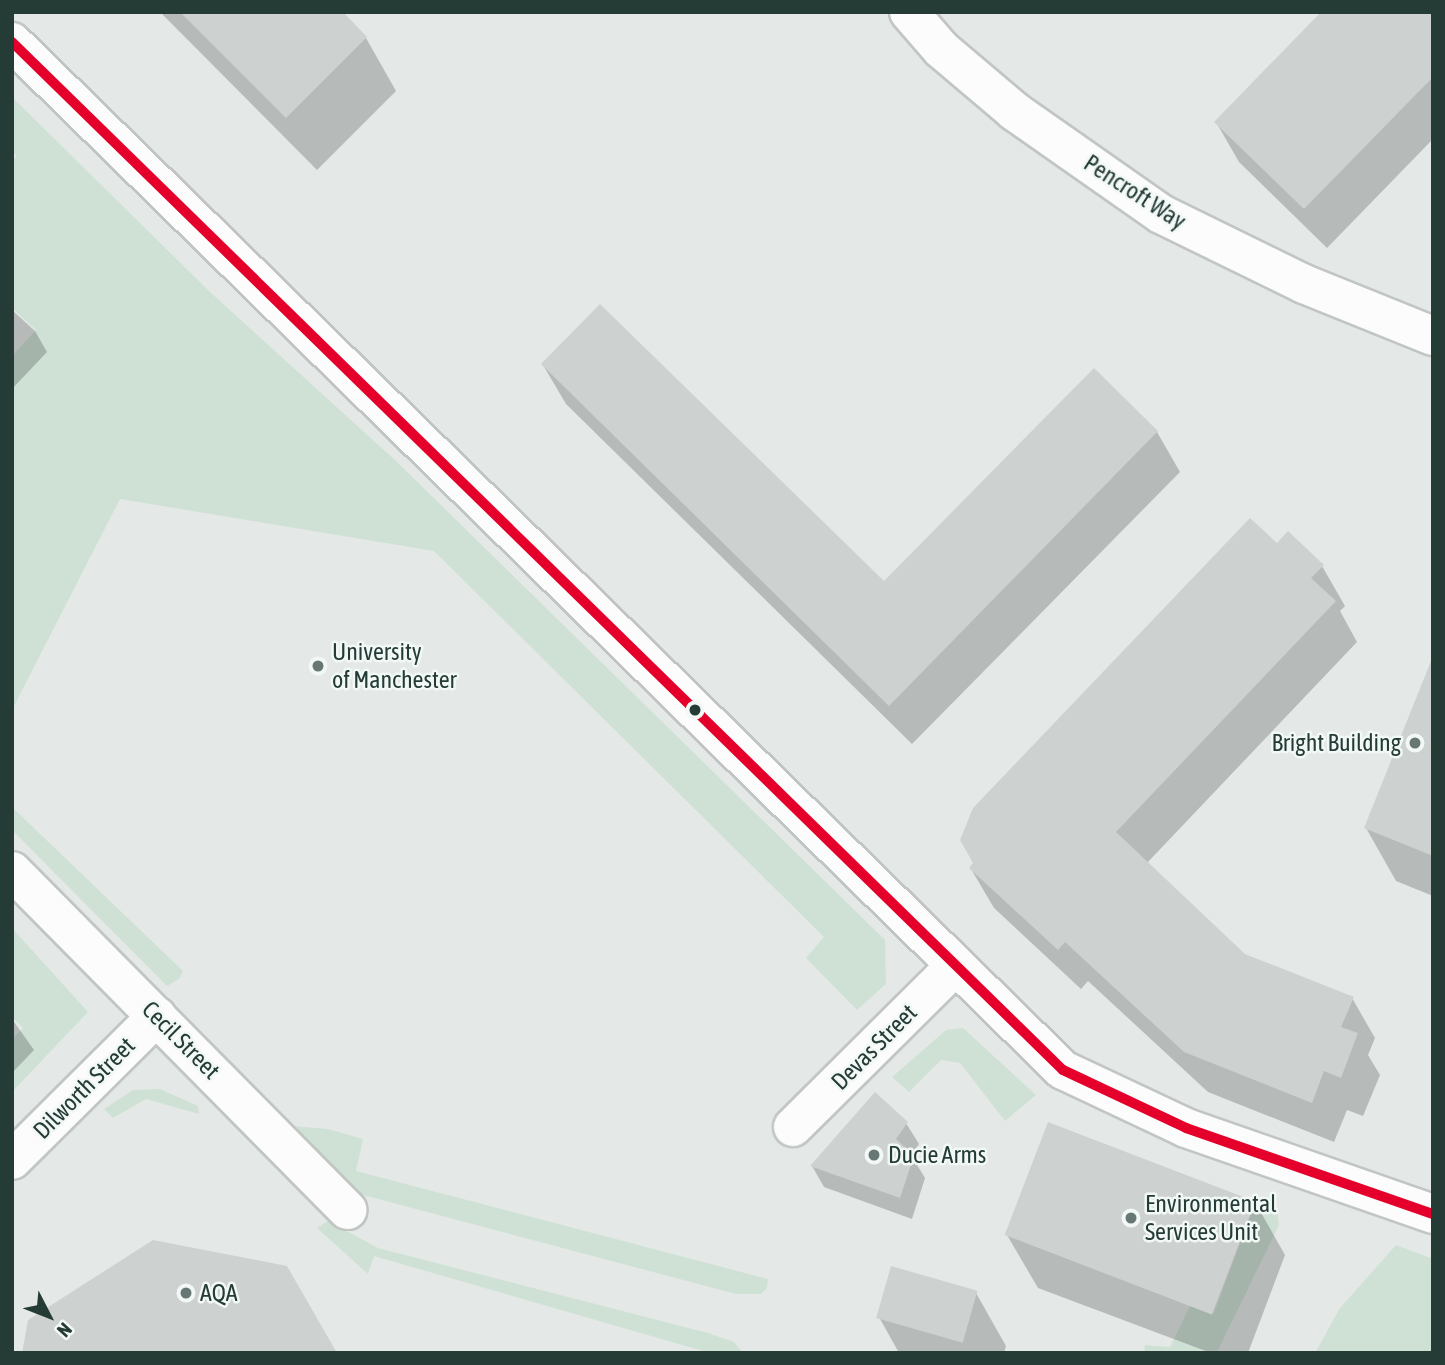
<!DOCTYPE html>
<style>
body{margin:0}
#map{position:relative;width:1445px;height:1365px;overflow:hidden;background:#e4e9e7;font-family:"Asap Condensed",sans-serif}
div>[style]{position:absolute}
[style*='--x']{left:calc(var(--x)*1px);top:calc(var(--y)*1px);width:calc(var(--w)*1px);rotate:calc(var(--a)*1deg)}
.green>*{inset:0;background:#cfe1d5}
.shadow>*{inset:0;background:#0003}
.building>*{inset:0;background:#cdd2d0;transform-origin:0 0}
.roads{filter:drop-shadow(2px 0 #c1c6c4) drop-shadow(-2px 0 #c1c6c4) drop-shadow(0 2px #c1c6c4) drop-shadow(0 -2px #c1c6c4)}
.street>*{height:38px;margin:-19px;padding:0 19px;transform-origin:19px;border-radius:19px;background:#fbfcfb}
.secondary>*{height:38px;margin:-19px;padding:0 19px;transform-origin:19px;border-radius:19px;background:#fbfcfb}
.bus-1>*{height:10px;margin:-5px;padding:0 5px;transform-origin:5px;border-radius:5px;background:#e4002b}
.dots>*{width:19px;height:19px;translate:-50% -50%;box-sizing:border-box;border:4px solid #f2f8f6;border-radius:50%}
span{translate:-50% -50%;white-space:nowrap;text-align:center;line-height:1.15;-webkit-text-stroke:5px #f2f8f6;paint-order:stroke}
.street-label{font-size:24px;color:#243b36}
.poi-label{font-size:24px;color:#243b36}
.left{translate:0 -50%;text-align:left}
.right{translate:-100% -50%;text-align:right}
.frame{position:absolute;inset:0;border:14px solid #243b36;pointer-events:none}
.north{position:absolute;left:14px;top:1281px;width:70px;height:70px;-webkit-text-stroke:5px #f2f8f6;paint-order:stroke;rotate:132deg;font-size:19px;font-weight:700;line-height:28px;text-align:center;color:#243b36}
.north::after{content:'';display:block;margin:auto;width:24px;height:32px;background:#243b36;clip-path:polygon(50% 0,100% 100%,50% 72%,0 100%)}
</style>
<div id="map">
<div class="green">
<div style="clip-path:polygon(12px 97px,210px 292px,396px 461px,885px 940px,886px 984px,857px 1010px,806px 958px,824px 937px,434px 551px,120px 499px,12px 710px,12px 356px,36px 330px,12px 308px,12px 161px,17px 156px,12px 152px)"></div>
<div style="clip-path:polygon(12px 807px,183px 971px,179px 979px,167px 986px,12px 830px)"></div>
<div style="clip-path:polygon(12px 928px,88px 1012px,12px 1092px,12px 1040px,23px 1028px,12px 1017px)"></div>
<div style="clip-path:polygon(963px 1028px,1036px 1095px,1005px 1121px,960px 1063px,941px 1060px,909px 1092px,892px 1077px,946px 1030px)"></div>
<div style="clip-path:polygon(160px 1089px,198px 1106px,199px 1114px,146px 1099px,113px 1118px,104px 1109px,133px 1090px)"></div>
<div style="clip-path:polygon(292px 1126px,328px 1129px,363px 1139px,356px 1171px,768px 1279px,767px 1288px,761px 1294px,736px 1294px,363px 1195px,341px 1185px)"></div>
<div style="clip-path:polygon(1265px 1196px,1277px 1210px,1279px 1225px,1218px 1350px,1144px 1353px,1145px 1345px,1170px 1347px,1191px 1304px,1214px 1313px,1256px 1201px)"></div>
<div style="clip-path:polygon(328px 1221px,378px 1248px,708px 1333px,734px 1342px,743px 1353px,710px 1353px,374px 1256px,368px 1274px,317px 1228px)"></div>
<div style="clip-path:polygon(1396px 1245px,1433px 1259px,1433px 1353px,1315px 1353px,1340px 1308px)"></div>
</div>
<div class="shadow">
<div style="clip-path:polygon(160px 12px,340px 12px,366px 38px,396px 91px,317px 170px)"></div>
<div style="clip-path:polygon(1433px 12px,1433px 139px,1327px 248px,1239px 162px,1216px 122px)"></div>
<div style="clip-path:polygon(12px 310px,35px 331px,47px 352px,12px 389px)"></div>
<div style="clip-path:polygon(543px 365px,884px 584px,1094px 371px,1157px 432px,1180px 472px,912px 744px,566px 404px)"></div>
<div style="clip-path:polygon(1277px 546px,1322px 566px,1345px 606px,1340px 611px,1357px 642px,1147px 863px,1244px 955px,1352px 998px,1375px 1038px,1368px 1055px,1380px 1075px,1363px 1116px,1347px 1110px,1334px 1142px,1208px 1092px,1088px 981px,1081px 989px,994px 908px,971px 869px)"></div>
<div style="clip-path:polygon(1433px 663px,1433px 896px,1396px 881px,1366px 828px)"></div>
<div style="clip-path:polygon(12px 1019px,34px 1050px,12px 1073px)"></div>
<div style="clip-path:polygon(906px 1123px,919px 1144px,911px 1155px,925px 1178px,912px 1219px,824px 1187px,812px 1166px)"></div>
<div style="clip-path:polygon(1255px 1202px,1285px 1255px,1248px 1353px,1211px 1353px,1038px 1288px,1007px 1235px)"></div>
<div style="clip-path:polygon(976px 1293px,1006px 1346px,1004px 1353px,899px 1353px,879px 1317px)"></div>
</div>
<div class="building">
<div style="clip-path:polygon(180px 12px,343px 12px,367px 37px,286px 118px)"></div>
<div style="clip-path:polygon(1321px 12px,1433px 12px,1433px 77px,1304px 209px,1214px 122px)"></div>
<div style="clip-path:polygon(600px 304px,884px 581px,1094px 368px,1158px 431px,889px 706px,541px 364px)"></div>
<div style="clip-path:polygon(1250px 518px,1277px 543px,1288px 531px,1324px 565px,1311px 578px,1336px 601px,1116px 832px,1245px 954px,1354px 997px,1341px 1027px,1358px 1033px,1341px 1078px,1324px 1071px,1312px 1103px,1184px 1052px,1065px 942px,1058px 950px,969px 868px,973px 863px,960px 840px,973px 808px)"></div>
<div style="clip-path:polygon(1431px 661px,1433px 662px,1433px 856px,1364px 828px)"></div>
<div style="clip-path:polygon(875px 1092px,908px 1122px,896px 1139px,914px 1156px,900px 1198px,810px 1166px)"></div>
<div style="left:1048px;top:1122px;width:222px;height:121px;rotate:21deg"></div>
<div style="clip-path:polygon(153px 1240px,287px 1266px,337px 1353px,22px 1353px,28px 1320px)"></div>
<div style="left:891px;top:1266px;width:90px;height:54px;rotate:16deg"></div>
</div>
<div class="roads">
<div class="street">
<div style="--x:909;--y:12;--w:49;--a:49.1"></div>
<div style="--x:941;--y:49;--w:96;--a:40.3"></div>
<div style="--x:1014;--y:111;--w:179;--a:35"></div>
<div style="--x:1161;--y:214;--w:159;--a:26.1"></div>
<div style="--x:1304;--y:284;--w:139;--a:22"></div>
<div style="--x:12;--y:871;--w:477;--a:45.3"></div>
<div style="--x:793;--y:1127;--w:228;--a:-44.8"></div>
<div style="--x:12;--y:1160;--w:204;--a:-44.8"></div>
</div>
<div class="secondary">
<div style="--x:12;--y:42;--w:1470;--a:44.37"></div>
<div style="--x:1063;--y:1070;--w:136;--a:25.2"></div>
<div style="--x:1186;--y:1128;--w:262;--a:19.2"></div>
</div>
</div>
<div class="bus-1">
<div style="--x:12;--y:42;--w:1470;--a:44.37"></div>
<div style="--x:1063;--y:1070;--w:136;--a:25.2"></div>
<div style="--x:1186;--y:1128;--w:262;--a:19.2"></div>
</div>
<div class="dots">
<div style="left:318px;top:666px;background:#677874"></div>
<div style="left:695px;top:710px;background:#243b36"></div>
<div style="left:1415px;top:743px;background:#677874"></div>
<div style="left:874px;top:1155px;background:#677874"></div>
<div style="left:1131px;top:1218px;background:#677874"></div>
<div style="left:186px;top:1293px;background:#677874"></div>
</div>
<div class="street-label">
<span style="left:1135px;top:192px;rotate:33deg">Pencroft Way</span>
<span style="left:181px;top:1040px;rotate:45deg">Cecil Street</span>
<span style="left:874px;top:1047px;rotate:-45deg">Devas Street</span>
<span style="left:84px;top:1088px;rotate:-45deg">Dilworth Street</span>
</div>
<div class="poi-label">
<span class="left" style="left:332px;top:666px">University<br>of Manchester</span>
<span class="right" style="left:1401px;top:743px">Bright Building</span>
<span class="left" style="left:888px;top:1155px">Ducie Arms</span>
<span class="left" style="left:1145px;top:1218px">Environmental<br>Services Unit</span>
<span class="left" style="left:200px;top:1293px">AQA</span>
</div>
<div class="frame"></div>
<div class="north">N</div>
</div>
